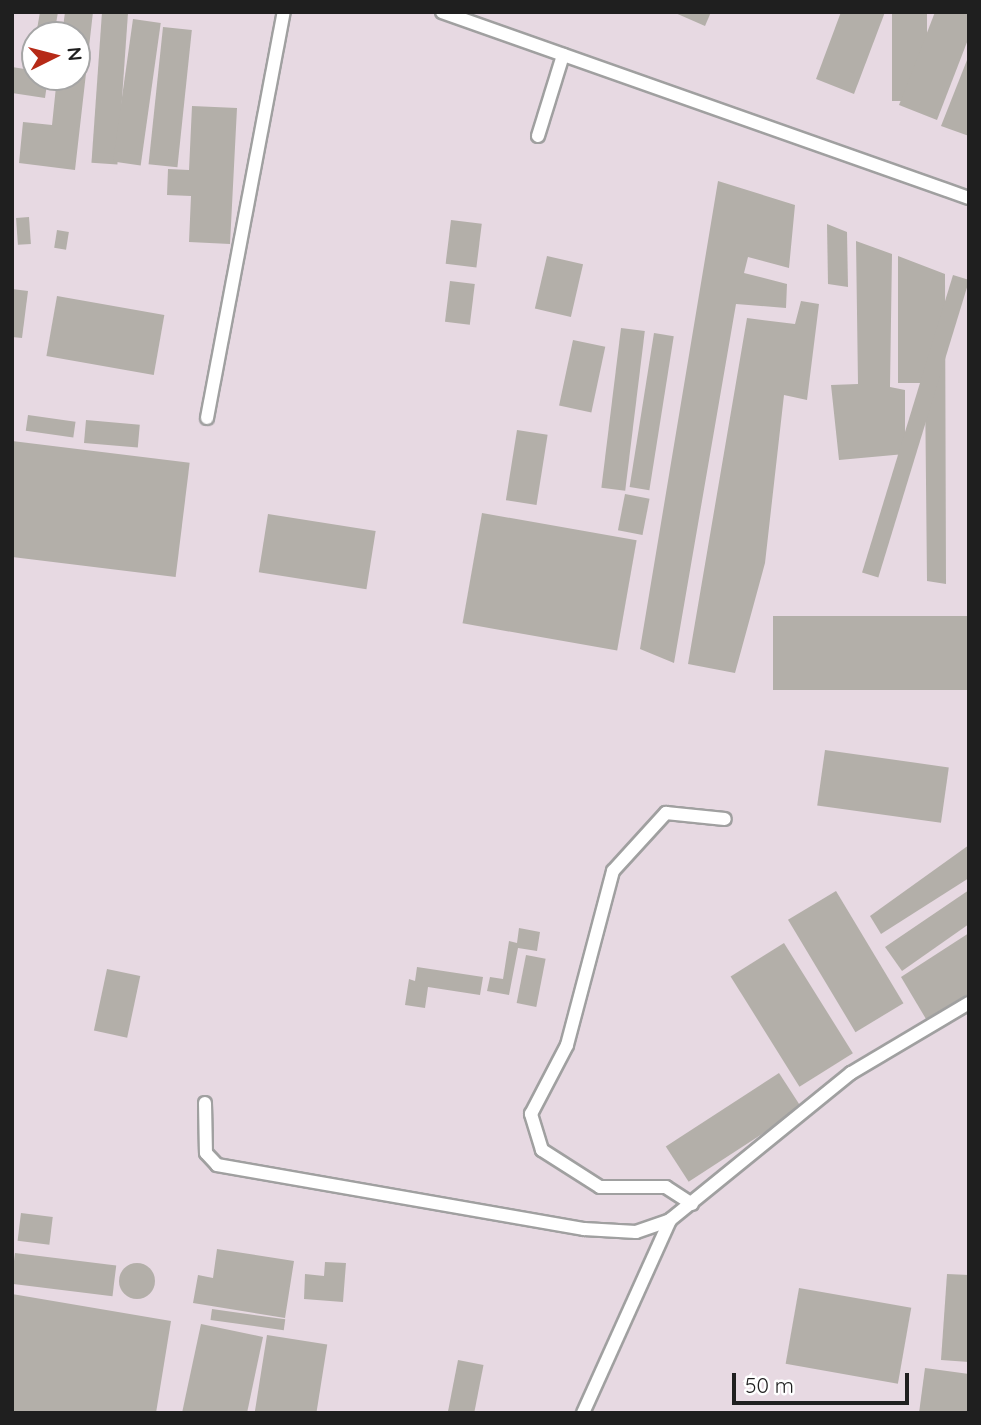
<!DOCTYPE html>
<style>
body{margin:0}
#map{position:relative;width:981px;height:1425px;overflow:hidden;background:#eeede6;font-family:Quicksand,sans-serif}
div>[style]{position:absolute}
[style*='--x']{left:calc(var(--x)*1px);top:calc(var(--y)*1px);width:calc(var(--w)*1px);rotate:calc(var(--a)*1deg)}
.industrial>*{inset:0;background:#e7d9e2}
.building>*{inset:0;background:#b3afa9;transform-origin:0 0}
.round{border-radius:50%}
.roads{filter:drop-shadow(2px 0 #a0a0a0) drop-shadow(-2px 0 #a0a0a0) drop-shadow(0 2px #a0a0a0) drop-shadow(0 -2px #a0a0a0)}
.service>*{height:12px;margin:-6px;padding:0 6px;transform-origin:6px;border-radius:6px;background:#fff}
span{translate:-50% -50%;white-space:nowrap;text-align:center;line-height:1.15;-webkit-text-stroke:5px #fff;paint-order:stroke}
.frame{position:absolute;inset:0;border:14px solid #1f1f1f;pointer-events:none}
.north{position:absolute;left:21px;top:21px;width:70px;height:70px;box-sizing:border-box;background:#fff;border:2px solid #a5a5a5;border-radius:50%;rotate:84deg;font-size:19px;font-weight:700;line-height:28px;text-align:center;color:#1f1f1f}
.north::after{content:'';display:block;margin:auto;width:24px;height:32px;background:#b62a17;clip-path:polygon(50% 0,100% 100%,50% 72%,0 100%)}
.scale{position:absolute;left:732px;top:1373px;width:177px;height:32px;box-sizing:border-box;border:4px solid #1f1f1f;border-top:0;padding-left:9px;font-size:21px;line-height:24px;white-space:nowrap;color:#1f1f1f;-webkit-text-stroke:5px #fff;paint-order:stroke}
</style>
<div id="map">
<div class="industrial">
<div style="clip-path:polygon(evenodd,12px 12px,969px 12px,969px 1413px,12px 1413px,12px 12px,35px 35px,77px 35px,77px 77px,35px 77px,35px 35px)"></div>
</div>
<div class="building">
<div style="clip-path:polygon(40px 12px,58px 12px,54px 35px,36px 35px)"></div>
<div style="clip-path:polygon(65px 12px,93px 12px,75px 170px,19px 163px,23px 122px,52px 125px,57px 77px,77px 77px,77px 35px,62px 35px)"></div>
<div style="left:102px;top:12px;width:26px;height:151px;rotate:4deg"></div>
<div style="clip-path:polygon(673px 12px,711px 12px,705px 26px)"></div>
<div style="clip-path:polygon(841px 12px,885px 12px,854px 94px,816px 79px)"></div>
<div style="left:892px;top:12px;width:35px;height:89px"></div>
<div style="clip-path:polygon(935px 12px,969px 12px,969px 37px,937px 120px,899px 105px)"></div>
<div style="left:133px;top:19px;width:28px;height:144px;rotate:8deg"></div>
<div style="left:163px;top:27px;width:29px;height:138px;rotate:6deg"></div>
<div style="clip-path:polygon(969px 55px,969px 136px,941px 126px)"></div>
<div style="clip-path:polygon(35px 56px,35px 77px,48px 77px,45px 98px,12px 93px,12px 67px,31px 70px)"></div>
<div style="clip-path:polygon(192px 106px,237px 108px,230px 244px,189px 242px,191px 196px,167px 195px,168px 169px,189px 170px)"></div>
<div style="clip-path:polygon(718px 181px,795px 205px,789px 268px,748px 257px,744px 273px,787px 284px,786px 308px,736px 304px,674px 663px,640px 649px)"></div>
<div style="left:29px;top:217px;width:27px;height:13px;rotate:86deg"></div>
<div style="left:451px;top:220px;width:31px;height:44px;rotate:7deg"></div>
<div style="clip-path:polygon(827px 224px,847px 232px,848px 287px,828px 284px)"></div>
<div style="left:57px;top:230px;width:12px;height:18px;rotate:9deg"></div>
<div style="clip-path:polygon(856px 241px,892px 254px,890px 387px,905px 390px,905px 454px,839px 460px,831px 385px,858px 384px)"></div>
<div style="left:547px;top:256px;width:37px;height:54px;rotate:13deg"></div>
<div style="clip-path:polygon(898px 256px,945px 274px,946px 584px,927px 581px,925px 383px,898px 383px)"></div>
<div style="left:953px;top:275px;width:17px;height:311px;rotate:17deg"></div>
<div style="left:450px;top:281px;width:25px;height:41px;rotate:7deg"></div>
<div style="clip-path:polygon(12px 289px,28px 291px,22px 338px,12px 337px)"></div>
<div style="left:57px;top:296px;width:109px;height:61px;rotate:10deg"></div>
<div style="clip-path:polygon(801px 301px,819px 304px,807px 400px,784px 395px,765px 563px,735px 673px,688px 664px,747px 318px,795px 324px)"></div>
<div style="left:621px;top:328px;width:24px;height:161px;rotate:7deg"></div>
<div style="left:654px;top:333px;width:20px;height:156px;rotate:9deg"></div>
<div style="left:573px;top:340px;width:33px;height:67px;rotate:12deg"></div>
<div style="left:28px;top:415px;width:48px;height:16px;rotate:8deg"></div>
<div style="left:86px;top:420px;width:54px;height:23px;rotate:5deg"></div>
<div style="left:517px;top:430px;width:31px;height:71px;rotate:9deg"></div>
<div style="left:12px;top:441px;width:179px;height:115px;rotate:7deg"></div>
<div style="left:625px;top:494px;width:25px;height:37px;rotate:11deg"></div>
<div style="left:482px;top:513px;width:157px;height:112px;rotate:10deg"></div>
<div style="left:268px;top:514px;width:109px;height:59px;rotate:9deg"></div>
<div style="left:969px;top:616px;width:74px;height:196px;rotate:90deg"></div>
<div style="left:825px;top:750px;width:125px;height:56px;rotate:8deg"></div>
<div style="clip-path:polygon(969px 845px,969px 878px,881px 934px,870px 916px)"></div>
<div style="clip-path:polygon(969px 890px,969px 924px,902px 971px,885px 947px)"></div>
<div style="left:836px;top:891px;width:131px;height:56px;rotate:59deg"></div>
<div style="clip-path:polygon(519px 928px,540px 932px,537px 951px,518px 948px,509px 995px,487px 991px,490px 977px,503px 979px,509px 941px,517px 943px)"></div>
<div style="clip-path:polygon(969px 933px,969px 994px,926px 1019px,901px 977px)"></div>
<div style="left:784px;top:943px;width:130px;height:63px;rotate:58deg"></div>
<div style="left:526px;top:955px;width:20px;height:49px;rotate:11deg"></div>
<div style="clip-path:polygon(417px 967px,483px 977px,480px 995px,428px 987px,425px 1008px,405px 1005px,409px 979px,415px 981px)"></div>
<div style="left:107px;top:969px;width:34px;height:63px;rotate:12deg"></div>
<div style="left:779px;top:1073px;width:42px;height:135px;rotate:57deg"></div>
<div style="left:21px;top:1213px;width:32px;height:28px;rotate:7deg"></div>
<div style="clip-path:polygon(217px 1249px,294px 1261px,285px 1318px,193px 1303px,198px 1275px,213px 1278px)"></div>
<div style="left:15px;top:1253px;width:102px;height:31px;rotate:7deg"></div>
<div style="clip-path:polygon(325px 1262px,346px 1263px,343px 1302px,304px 1299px,305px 1274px,324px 1276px)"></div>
<div class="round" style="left:119px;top:1263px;width:36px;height:36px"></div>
<div style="clip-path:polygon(947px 1274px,969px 1275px,969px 1362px,941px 1360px)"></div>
<div style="left:799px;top:1288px;width:114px;height:77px;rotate:10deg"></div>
<div style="clip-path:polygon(12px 1294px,171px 1321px,156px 1413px,12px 1413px)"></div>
<div style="left:212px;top:1309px;width:74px;height:11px;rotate:8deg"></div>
<div style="clip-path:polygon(201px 1324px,263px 1337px,247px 1413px,182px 1413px)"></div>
<div style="left:267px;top:1335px;width:61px;height:79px;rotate:9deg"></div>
<div style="left:458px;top:1360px;width:26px;height:54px;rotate:11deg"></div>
<div style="clip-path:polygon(925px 1368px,969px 1374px,969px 1413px,919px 1413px)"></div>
</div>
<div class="roads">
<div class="service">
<div style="--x:442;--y:12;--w:559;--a:19.44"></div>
<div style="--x:538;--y:136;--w:85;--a:-72.8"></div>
<div style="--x:207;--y:418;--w:413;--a:-79.3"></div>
<div style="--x:205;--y:1103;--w:50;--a:88.9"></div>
<div style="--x:206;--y:1153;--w:16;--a:47"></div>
<div style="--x:217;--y:1165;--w:373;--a:9.9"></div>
<div style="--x:584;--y:1229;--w:52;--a:3.3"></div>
<div style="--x:636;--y:1232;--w:36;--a:-19"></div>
<div style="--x:670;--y:1220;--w:233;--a:-39.1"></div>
<div style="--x:851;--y:1073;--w:137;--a:-30.7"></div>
<div style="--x:692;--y:1204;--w:31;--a:-147"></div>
<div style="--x:666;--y:1187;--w:66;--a:180"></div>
<div style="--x:600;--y:1187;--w:69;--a:-147.5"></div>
<div style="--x:542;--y:1150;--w:38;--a:-107"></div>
<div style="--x:531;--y:1114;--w:78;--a:-62.4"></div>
<div style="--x:567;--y:1045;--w:180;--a:-75.2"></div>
<div style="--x:613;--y:871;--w:79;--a:-47.6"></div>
<div style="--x:666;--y:813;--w:59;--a:5.8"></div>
<div style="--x:583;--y:1413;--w:212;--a:-65.7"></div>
</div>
</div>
<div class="frame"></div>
<div class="north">N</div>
<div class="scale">50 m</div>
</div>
